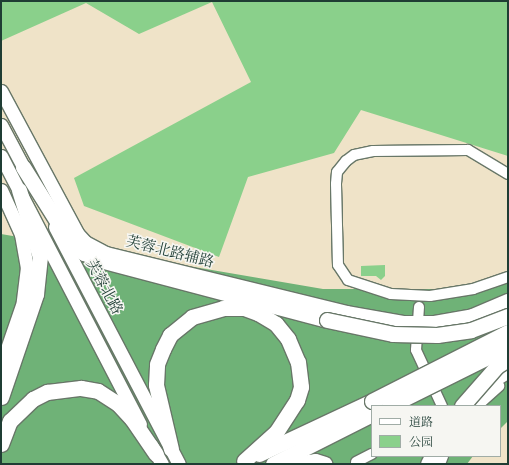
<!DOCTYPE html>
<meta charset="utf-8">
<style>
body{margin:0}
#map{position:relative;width:509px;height:465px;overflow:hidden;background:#efe3c8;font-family:"IM FELL DW Pica","Noto Serif SC",serif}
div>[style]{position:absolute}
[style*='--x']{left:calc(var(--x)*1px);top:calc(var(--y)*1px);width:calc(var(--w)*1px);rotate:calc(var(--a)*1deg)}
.green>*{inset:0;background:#8ad08b}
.forest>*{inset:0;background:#6fb277}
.roads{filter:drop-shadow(1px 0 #687768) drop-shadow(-1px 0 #687768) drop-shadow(0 1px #687768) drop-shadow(0 -1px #687768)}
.minor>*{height:10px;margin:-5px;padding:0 5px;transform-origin:5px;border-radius:5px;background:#fff}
.major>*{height:13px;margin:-6.5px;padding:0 6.5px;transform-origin:6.5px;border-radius:6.5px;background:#fff}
.highway>*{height:15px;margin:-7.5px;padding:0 7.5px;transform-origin:7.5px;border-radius:7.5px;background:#fff}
.bridges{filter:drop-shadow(1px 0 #687768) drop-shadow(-1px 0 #687768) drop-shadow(0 1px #687768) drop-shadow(0 -1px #687768)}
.highway-bridge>*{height:15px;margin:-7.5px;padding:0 7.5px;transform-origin:7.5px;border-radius:7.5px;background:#fff}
span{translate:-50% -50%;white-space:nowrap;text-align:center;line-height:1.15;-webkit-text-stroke:3px #f6f6f2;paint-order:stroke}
.street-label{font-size:15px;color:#1f3d34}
.frame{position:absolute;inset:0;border:2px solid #1f3d34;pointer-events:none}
.legend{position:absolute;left:371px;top:405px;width:130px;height:52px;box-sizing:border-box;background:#f6f6f2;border:1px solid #a0aca6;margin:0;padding:5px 7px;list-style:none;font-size:12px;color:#1f3d34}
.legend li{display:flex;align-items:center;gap:8px;height:20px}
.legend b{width:20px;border:1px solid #a0aca6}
</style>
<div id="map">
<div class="green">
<div style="clip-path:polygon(1px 1px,508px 1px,508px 156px,361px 110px,334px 153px,248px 177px,219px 257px,84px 206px,74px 178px,251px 82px,212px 2px,139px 34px,86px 3px,1px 41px)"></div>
<div style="clip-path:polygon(385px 265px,385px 276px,381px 280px,376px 276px,361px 276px,361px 266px)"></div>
</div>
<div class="forest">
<div style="clip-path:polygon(1px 234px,323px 289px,465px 289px,508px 272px,508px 421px,500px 429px,500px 406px,372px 406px,372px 456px,473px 456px,467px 464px,1px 464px)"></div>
</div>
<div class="roads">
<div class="minor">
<div style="--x:508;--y:174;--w:47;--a:-149"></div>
<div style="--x:468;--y:150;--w:95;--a:179.4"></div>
<div style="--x:373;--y:151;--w:19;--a:168"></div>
<div style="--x:354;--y:155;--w:10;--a:143"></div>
<div style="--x:346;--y:161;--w:14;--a:129"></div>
<div style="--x:337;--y:172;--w:12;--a:95"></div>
<div style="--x:336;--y:184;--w:81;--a:88.6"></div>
<div style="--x:338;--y:265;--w:18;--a:56"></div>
<div style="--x:348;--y:280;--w:45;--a:18"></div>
<div style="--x:391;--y:294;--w:39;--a:3"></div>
<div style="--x:430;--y:296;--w:44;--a:-9.2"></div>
<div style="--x:473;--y:289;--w:37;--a:-19"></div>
<div style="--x:419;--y:307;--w:43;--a:94"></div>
<div style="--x:416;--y:350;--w:62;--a:65.1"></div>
<div style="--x:479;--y:392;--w:34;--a:-32"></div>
<div style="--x:477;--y:406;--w:30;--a:-42"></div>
<div style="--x:356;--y:462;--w:18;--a:-27"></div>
<div style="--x:440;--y:464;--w:9;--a:-69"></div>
</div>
<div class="major">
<div style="--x:1;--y:91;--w:161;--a:61.8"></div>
<div style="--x:77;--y:233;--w:12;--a:48"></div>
<div style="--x:85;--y:242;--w:24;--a:28"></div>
<div style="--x:106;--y:253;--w:247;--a:13.8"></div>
<div style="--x:346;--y:312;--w:59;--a:9.8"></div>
<div style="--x:404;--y:322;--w:30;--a:0"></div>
<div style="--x:434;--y:322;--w:39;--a:-10"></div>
<div style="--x:472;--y:315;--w:39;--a:-23"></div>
<div style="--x:1;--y:125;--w:58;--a:62.1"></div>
<div style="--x:1;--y:156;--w:302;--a:62.6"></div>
<div style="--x:1;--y:190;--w:48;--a:65.6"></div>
<div style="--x:21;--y:234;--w:34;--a:80"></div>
<div style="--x:27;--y:267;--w:35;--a:97"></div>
<div style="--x:23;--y:302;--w:68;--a:109"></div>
<div style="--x:55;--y:227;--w:267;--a:62.4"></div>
<div style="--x:151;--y:445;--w:22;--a:60"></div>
</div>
<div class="highway">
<div style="--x:23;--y:167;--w:79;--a:57.9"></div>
<div style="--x:65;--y:234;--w:27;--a:45"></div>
<div style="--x:84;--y:253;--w:17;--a:24"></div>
<div style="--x:100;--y:260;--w:235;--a:14.8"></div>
<div style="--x:1;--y:397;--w:109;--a:-71.2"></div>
<div style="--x:36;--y:294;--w:37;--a:-84"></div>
<div style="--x:40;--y:257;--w:70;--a:-107.4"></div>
<div style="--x:1;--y:444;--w:25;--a:-69"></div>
<div style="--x:10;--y:421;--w:32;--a:-44"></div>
<div style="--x:33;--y:399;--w:16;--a:-27"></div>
<div style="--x:47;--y:392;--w:34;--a:-7"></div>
<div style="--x:81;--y:388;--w:17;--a:10"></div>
<div style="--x:98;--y:391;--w:24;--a:33"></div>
<div style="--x:118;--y:404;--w:21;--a:47"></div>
<div style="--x:132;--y:419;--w:42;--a:55.6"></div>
<div style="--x:171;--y:449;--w:66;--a:-103.2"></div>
<div style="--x:156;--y:385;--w:21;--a:-87"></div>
<div style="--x:157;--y:364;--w:16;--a:-68"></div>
<div style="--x:163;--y:349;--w:16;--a:-63"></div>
<div style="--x:170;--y:335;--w:28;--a:-39"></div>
<div style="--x:192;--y:317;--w:32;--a:-16"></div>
<div style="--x:223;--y:308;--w:21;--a:0"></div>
<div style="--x:244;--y:308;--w:15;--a:20"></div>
<div style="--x:258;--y:313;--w:21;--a:31"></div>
<div style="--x:276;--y:324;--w:19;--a:51"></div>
<div style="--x:288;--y:339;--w:25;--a:67"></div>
<div style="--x:298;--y:362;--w:25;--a:83"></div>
<div style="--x:301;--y:387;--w:14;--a:107"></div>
<div style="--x:297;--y:400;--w:38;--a:123"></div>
<div style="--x:276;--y:432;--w:43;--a:137.8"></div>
<div style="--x:259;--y:454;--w:125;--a:-25.1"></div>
<div style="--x:273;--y:464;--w:111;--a:-26.8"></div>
<div style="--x:294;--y:464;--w:21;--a:-8"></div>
<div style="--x:315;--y:461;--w:10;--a:17"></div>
<div style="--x:428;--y:464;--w:9;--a:-63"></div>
</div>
</div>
<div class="bridges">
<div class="highway-bridge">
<div style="--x:327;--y:320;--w:67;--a:12"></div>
<div style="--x:393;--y:334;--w:44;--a:1.3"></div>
<div style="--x:437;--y:335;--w:34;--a:-8"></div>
<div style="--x:471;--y:330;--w:40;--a:-21"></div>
<div style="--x:372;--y:401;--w:153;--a:-26.9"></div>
<div style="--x:389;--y:406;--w:133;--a:-26.4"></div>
<div style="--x:462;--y:406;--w:53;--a:-48.8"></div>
<div style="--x:497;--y:366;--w:13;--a:-32"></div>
</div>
</div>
<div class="street-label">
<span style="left:170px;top:252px;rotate:14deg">芙蓉北路辅路</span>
<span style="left:104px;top:287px;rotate:62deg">芙蓉北路</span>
</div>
<div class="frame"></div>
<ul class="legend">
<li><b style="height:5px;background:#fff"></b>道路</li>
<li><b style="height:11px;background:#8ad08b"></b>公园</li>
</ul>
</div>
